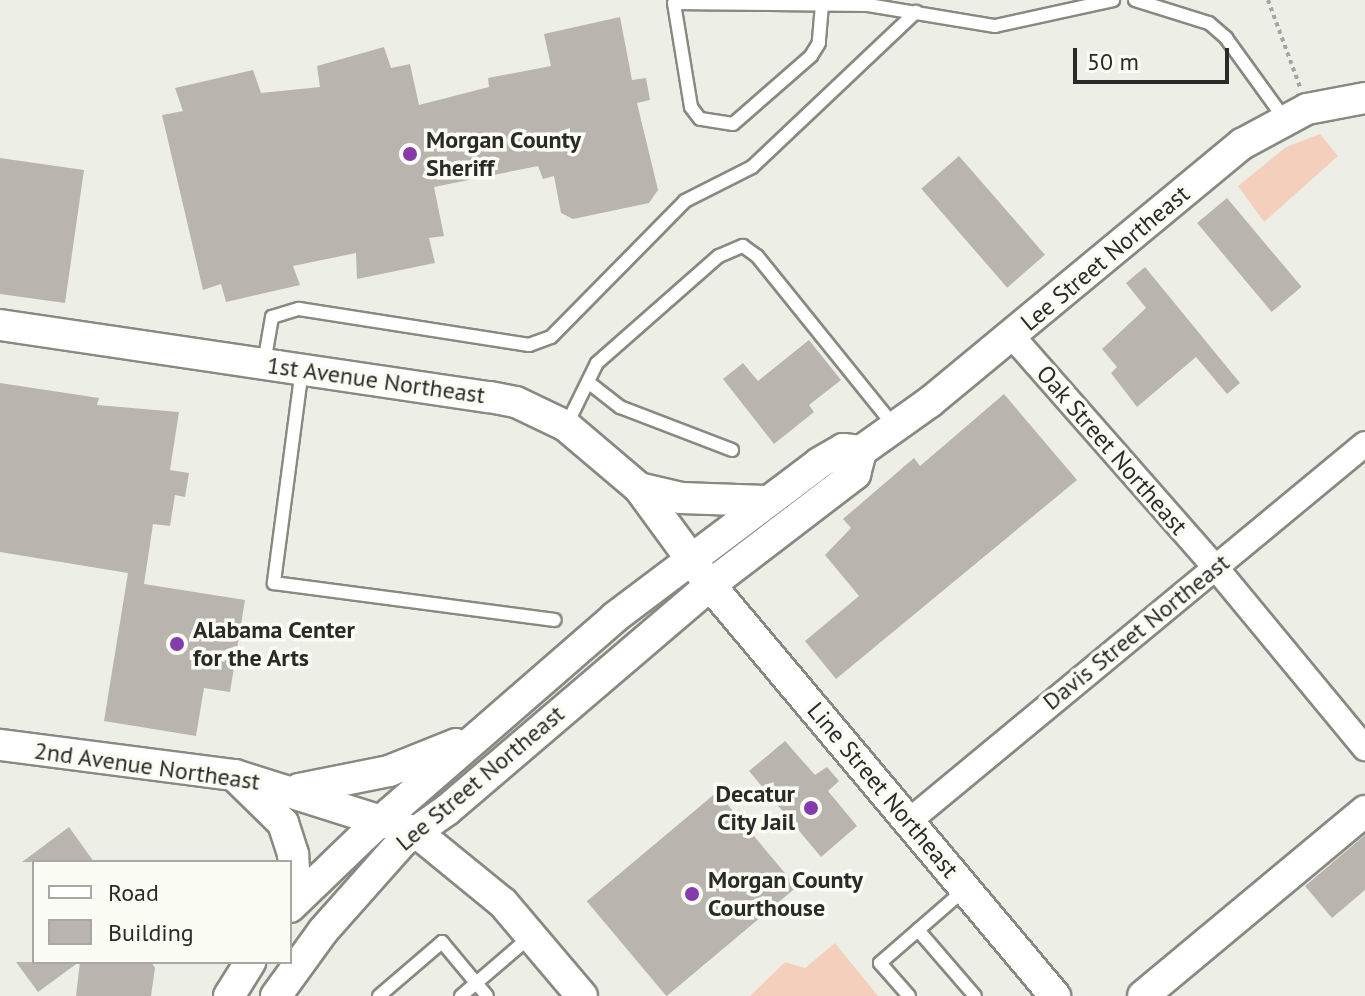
<!DOCTYPE html>
<style>
body{margin:0}
#map{position:relative;width:1365px;height:996px;overflow:hidden;background:#edefe7;font-family:"PT Sans",sans-serif}
div>[style]{position:absolute}
[style*='--x']{left:calc(var(--x)*1px);top:calc(var(--y)*1px);width:calc(var(--w)*1px);rotate:calc(var(--a)*1deg)}
.green>*{inset:0;background:#f4d0bc}
.building>*{inset:0;background:#b9b5ae;transform-origin:0 0}
.path>*{height:4px;margin-top:-2px;transform-origin:0;background:repeating-linear-gradient(90deg,#a4a6a0 0 4px,transparent 0 8px)}
.roads{filter:drop-shadow(2px 0 #888a82) drop-shadow(-2px 0 #888a82) drop-shadow(0 2px #888a82) drop-shadow(0 -2px #888a82)}
.service>*{height:12px;margin:-6px;padding:0 6px;transform-origin:6px;border-radius:6px;background:#fff}
.minor>*{height:24px;margin:-12px;padding:0 12px;transform-origin:12px;border-radius:12px;background:#fff}
.tertiary>*{height:30px;margin:-15px;padding:0 15px;transform-origin:15px;border-radius:15px;background:#fff}
.dots>*{width:22px;height:22px;translate:-50% -50%;box-sizing:border-box;border:4px solid #fbfdf4;border-radius:50%}
span{translate:-50% -50%;white-space:nowrap;text-align:center;line-height:1.15;-webkit-text-stroke:7px #fbfdf4;paint-order:stroke}
.poi-label{font-size:24px;color:#2a2b28;font-weight:700}
.left{translate:0 -50%;text-align:left}
.right{translate:-100% -50%;text-align:right}
.street-label{font-size:24px;color:#2a2b28}
.legend{position:absolute;left:32px;top:860px;width:260px;height:104px;box-sizing:border-box;background:#fbfdf4;border:2px solid #a7a9a2;margin:0;padding:10px 14px;list-style:none;font-size:24px;color:#2a2b28}
.legend li{display:flex;align-items:center;gap:16px;height:40px}
.legend b{width:40px;border:2px solid #a7a9a2}
.scale{position:absolute;left:1073px;top:48px;width:156px;height:36px;box-sizing:border-box;border:4px solid #2a2b28;border-top:0;padding-left:10px;font-size:24px;line-height:28px;white-space:nowrap;color:#2a2b28;-webkit-text-stroke:6px #fbfdf4;paint-order:stroke}
</style>
<div id="map">
<div class="green">
<div style="clip-path:polygon(1320px 134px,1338px 156px,1264px 222px,1238px 186px,1286px 147px)"></div>
<div style="clip-path:polygon(835px 943px,878px 996px,750px 996px,785px 962px,805px 968px)"></div>
</div>
<div class="building">
<div style="clip-path:polygon(620px 17px,632px 80px,646px 78px,650px 100px,637px 103px,658px 190px,649px 203px,573px 219px,561px 213px,554px 176px,543px 179px,538px 166px,434px 187px,444px 236px,429px 238px,435px 263px,357px 279px,356px 253px,293px 266px,300px 285px,226px 302px,221px 284px,203px 290px,162px 115px,183px 111px,175px 88px,253px 70px,261px 93px,320px 87px,317px 66px,384px 47px,391px 68px,410px 64px,419px 105px,489px 87px,488px 78px,551px 66px,544px 34px)"></div>
<div style="left:959px;top:156px;width:131px;height:50px;rotate:49deg"></div>
<div style="clip-path:polygon(0 158px,84px 170px,65px 303px,0 294px)"></div>
<div style="left:1227px;top:198px;width:116px;height:39px;rotate:50deg"></div>
<div style="clip-path:polygon(1145px 267px,1240px 383px,1227px 394px,1196px 357px,1137px 407px,1111px 373px,1117px 367px,1102px 349px,1146px 308px,1126px 283px)"></div>
<div style="clip-path:polygon(809px 340px,841px 380px,809px 405px,814px 412px,774px 444px,723px 379px,743px 363px,758px 381px)"></div>
<div style="clip-path:polygon(0 383px,99px 398px,97px 405px,179px 412px,170px 470px,189px 473px,185px 497px,175px 495px,170px 526px,153px 524px,144px 584px,245px 600px,230px 692px,204px 688px,196px 736px,104px 721px,128px 573px,0 552px)"></div>
<div style="clip-path:polygon(1004px 394px,1077px 480px,836px 679px,805px 641px,859px 596px,825px 555px,851px 528px,843px 519px,914px 458px,920px 466px)"></div>
<div style="clip-path:polygon(785px 741px,815px 775px,827px 767px,839px 781px,828px 791px,857px 826px,821px 857px,749px 771px)"></div>
<div style="left:717px;top:792px;width:124px;height:170px;rotate:50deg"></div>
<div style="clip-path:polygon(69px 827px,94px 862px,22px 862px)"></div>
<div style="clip-path:polygon(1365px 835px,1365px 890px,1332px 918px,1305px 886px)"></div>
<div style="clip-path:polygon(16px 962px,79px 962px,38px 992px)"></div>
<div style="clip-path:polygon(80px 962px,151px 962px,155px 968px,151px 996px,76px 996px)"></div>
</div>
<div class="path">
<div style="--x:1268;--y:0;--w:93;--a:69.8"></div>
</div>
<div class="roads">
<div class="service">
<div style="--x:1135;--y:0;--w:77;--a:17.3"></div>
<div style="--x:1209;--y:23;--w:23;--a:41"></div>
<div style="--x:1226;--y:38;--w:99;--a:54.1"></div>
<div style="--x:822;--y:5;--w:38;--a:95"></div>
<div style="--x:819;--y:43;--w:15;--a:122"></div>
<div style="--x:811;--y:56;--w:103;--a:138.9"></div>
<div style="--x:733;--y:124;--w:33;--a:-171"></div>
<div style="--x:700;--y:119;--w:15;--a:-127"></div>
<div style="--x:691;--y:107;--w:105;--a:-99.3"></div>
<div style="--x:674;--y:3;--w:194;--a:0.6"></div>
<div style="--x:868;--y:5;--w:129;--a:9.4"></div>
<div style="--x:995;--y:26;--w:121;--a:-12.4"></div>
<div style="--x:264;--y:363;--w:47;--a:-80.1"></div>
<div style="--x:272;--y:317;--w:28;--a:-17"></div>
<div style="--x:299;--y:309;--w:233;--a:8.9"></div>
<div style="--x:529;--y:345;--w:23;--a:-20"></div>
<div style="--x:551;--y:337;--w:191;--a:-45.4"></div>
<div style="--x:685;--y:201;--w:75;--a:-26.9"></div>
<div style="--x:752;--y:167;--w:226;--a:-43.4"></div>
<div style="--x:302;--y:369;--w:216;--a:97.5"></div>
<div style="--x:274;--y:583;--w:283;--a:7.5"></div>
<div style="--x:588;--y:382;--w:41;--a:38"></div>
<div style="--x:620;--y:407;--w:120;--a:21"></div>
<div style="--x:566;--y:426;--w:70;--a:-63.8"></div>
<div style="--x:597;--y:363;--w:162;--a:-41.3"></div>
<div style="--x:719;--y:256;--w:26;--a:-23"></div>
<div style="--x:743;--y:246;--w:17;--a:36"></div>
<div style="--x:757;--y:256;--w:220;--a:51.1"></div>
<div style="--x:918;--y:930;--w:61;--a:-41"></div>
<div style="--x:379;--y:996;--w:83;--a:-40.6"></div>
<div style="--x:442;--y:942;--w:70;--a:50.2"></div>
<div style="--x:461;--y:996;--w:92;--a:-40.6"></div>
<div style="--x:909;--y:996;--w:44;--a:-131.3"></div>
<div style="--x:880;--y:963;--w:50;--a:-41"></div>
<div style="--x:918;--y:930;--w:87;--a:49.2"></div>
</div>
<div class="minor">
<div style="--x:1012;--y:336;--w:309;--a:48.7"></div>
<div style="--x:1216;--y:568;--w:234;--a:50.4"></div>
<div style="--x:908;--y:822;--w:593;--a:-39.6"></div>
</div>
<div class="tertiary">
<div style="--x:0;--y:325;--w:495;--a:8.4"></div>
<div style="--x:490;--y:397;--w:26;--a:11"></div>
<div style="--x:516;--y:402;--w:55;--a:25.6"></div>
<div style="--x:566;--y:426;--w:96;--a:40.3"></div>
<div style="--x:639;--y:488;--w:120;--a:53.8"></div>
<div style="--x:710;--y:585;--w:537;--a:49.99"></div>
<div style="--x:639;--y:488;--w:43;--a:13.4"></div>
<div style="--x:681;--y:498;--w:85;--a:2"></div>
<div style="--x:0;--y:745;--w:237;--a:7.3"></div>
<div style="--x:235;--y:775;--w:190;--a:17.5"></div>
<div style="--x:416;--y:832;--w:112;--a:39.2"></div>
<div style="--x:503;--y:903;--w:122;--a:49.7"></div>
<div style="--x:236;--y:777;--w:66;--a:44.4"></div>
<div style="--x:283;--y:823;--w:33;--a:72"></div>
<div style="--x:293;--y:854;--w:46;--a:86.3"></div>
<div style="--x:299;--y:789;--w:92;--a:-11.3"></div>
<div style="--x:389;--y:771;--w:72;--a:-21.9"></div>
<div style="--x:290;--y:907;--w:108;--a:-43.9"></div>
<div style="--x:368;--y:832;--w:327;--a:-41"></div>
<div style="--x:615;--y:617;--w:256;--a:-37"></div>
<div style="--x:819;--y:463;--w:28;--a:-30"></div>
<div style="--x:843;--y:449;--w:18;--a:6"></div>
<div style="--x:229;--y:996;--w:40;--a:-58"></div>
<div style="--x:276;--y:996;--w:80;--a:-54.1"></div>
<div style="--x:323;--y:931;--w:120;--a:-48.4"></div>
<div style="--x:403;--y:841;--w:54;--a:-35.2"></div>
<div style="--x:447;--y:810;--w:346;--a:-40.5"></div>
<div style="--x:710;--y:585;--w:183;--a:-37.4"></div>
<div style="--x:855;--y:474;--w:24;--a:-75"></div>
<div style="--x:861;--y:451;--w:85;--a:-35.4"></div>
<div style="--x:930;--y:402;--w:405;--a:-39.6"></div>
<div style="--x:1242;--y:144;--w:74;--a:-28.3"></div>
<div style="--x:1307;--y:109;--w:59;--a:-10.7"></div>
<div style="--x:1143;--y:996;--w:289;--a:-39.8"></div>
</div>
</div>
<div class="dots">
<div style="left:410px;top:154px;background:#863bac"></div>
<div style="left:177px;top:644px;background:#863bac"></div>
<div style="left:811px;top:808px;background:#863bac"></div>
<div style="left:692px;top:894px;background:#863bac"></div>
</div>
<div class="poi-label">
<span class="left" style="left:426px;top:154px">Morgan County<br>Sheriff</span>
<span class="left" style="left:193px;top:644px">Alabama Center<br>for the Arts</span>
<span class="right" style="left:795px;top:808px">Decatur<br>City Jail</span>
<span class="left" style="left:708px;top:894px">Morgan County<br>Courthouse</span>
</div>
<div class="street-label">
<span style="left:1105px;top:258px;rotate:-40deg">Lee Street Northeast</span>
<span style="left:376px;top:380px;rotate:8deg">1st Avenue Northeast</span>
<span style="left:1112px;top:450px;rotate:49deg">Oak Street Northeast</span>
<span style="left:1136px;top:632px;rotate:-39deg">Davis Street Northeast</span>
<span style="left:147px;top:766px;rotate:8deg">2nd Avenue Northeast</span>
<span style="left:480px;top:778px;rotate:-40deg">Lee Street Northeast</span>
<span style="left:883px;top:790px;rotate:50deg">Line Street Northeast</span>
</div>
<ul class="legend">
<li><b style="height:10px;background:#fff"></b>Road</li>
<li><b style="height:22px;background:#b9b5ae"></b>Building</li>
</ul>
<div class="scale">50 m</div>
</div>
